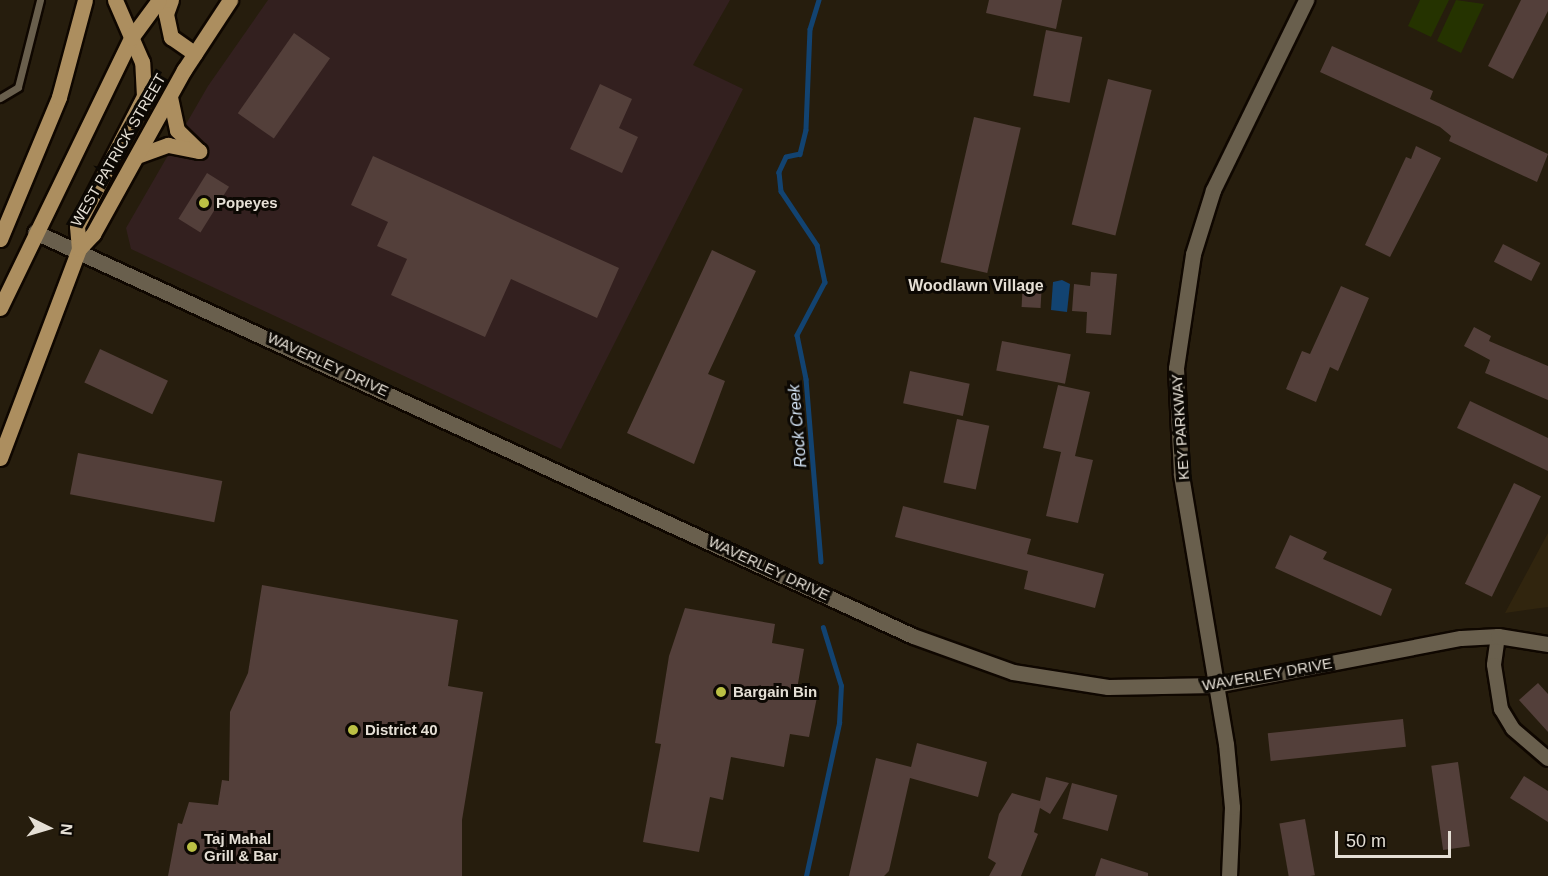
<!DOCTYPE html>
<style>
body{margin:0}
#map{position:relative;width:1548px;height:876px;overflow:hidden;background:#261d0d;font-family:Helvetica,sans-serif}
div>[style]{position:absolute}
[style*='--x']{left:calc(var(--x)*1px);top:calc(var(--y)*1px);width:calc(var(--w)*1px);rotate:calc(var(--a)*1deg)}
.commercial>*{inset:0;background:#33201f}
.built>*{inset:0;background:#31250e}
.green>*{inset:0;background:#253300}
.water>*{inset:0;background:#124371}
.stream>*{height:4.5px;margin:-2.25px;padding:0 2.25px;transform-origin:2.25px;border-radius:2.25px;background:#124371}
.building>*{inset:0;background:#533f3a;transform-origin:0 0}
.roads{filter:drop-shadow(2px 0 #0f0700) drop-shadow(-2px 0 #0f0700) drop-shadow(0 2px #0f0700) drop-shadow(0 -2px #0f0700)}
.service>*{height:7px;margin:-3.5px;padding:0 3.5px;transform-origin:3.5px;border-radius:3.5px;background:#695f4d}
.minor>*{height:14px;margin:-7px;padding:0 7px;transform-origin:7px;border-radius:7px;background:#695f4d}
.tertiary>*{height:15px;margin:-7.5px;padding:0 7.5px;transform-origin:7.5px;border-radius:7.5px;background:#695f4d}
.primary>*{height:15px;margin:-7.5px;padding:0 7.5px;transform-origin:7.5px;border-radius:7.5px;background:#ac8e5f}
.dots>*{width:16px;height:16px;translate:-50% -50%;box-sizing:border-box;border:3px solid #0c0803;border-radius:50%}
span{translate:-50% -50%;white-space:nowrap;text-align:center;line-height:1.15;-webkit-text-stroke:6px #0c0803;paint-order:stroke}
.street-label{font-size:15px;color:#e5dfd5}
.poi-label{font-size:15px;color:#e5dfd5;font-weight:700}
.left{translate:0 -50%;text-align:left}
.neighbourhood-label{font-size:16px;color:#e5dfd5;font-weight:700}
.water-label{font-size:16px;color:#d6e6f8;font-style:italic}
.north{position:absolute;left:18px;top:798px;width:60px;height:60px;-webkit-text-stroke:4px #0c0803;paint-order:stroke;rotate:95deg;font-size:16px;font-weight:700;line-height:24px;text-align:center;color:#e5dfd5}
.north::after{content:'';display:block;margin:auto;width:21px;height:27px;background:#e5dfd5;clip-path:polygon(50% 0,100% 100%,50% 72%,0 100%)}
.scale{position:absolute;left:1335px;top:831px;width:116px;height:27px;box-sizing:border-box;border:3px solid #e5dfd5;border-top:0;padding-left:8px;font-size:18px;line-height:21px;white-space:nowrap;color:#e5dfd5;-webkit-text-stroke:4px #0c0803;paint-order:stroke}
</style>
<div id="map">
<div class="commercial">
<div style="clip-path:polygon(268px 0,730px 0,693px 65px,743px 89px,561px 449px,131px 249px,126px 228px,208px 86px)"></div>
</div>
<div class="built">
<div style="clip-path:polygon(1548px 533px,1548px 607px,1505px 613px)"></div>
</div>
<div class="green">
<div style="clip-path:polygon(1420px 0,1449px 0,1431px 37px,1408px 26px)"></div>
<div style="clip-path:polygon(1456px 0,1484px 4px,1461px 53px,1437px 41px)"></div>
</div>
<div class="water">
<div style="clip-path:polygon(1062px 280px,1070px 284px,1067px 312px,1051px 310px,1053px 282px)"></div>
</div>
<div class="stream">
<div style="--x:819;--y:0;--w:30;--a:107"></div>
<div style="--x:810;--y:29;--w:101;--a:92.3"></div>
<div style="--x:806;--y:130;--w:25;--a:104"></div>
<div style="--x:800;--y:154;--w:14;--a:168"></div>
<div style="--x:786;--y:157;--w:17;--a:115"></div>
<div style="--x:779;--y:172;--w:19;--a:84"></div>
<div style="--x:781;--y:191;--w:65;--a:56.3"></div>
<div style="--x:817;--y:245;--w:38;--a:78"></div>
<div style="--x:825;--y:282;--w:60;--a:117.8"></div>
<div style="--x:797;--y:335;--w:45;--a:78.4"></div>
<div style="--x:806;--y:379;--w:183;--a:85.3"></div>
<div style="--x:806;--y:876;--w:157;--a:-77.8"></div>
<div style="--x:839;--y:723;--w:37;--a:-87"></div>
<div style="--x:841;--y:686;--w:61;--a:-107.2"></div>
</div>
<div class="building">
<div style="clip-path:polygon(989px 0,1062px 0,1056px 29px,986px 13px)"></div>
<div style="clip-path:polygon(1521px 0,1548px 0,1548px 11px,1513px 79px,1488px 66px)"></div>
<div style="left:1046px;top:30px;width:37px;height:67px;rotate:11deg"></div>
<div style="left:294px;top:33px;width:44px;height:98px;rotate:35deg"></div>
<div style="clip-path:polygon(1332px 46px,1433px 91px,1430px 99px,1548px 154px,1537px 182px,1449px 141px,1451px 136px,1440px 127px,1320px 72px)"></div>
<div style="left:1108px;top:79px;width:45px;height:150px;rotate:14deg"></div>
<div style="clip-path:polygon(600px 84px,632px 99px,619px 128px,638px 137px,622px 173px,570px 149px)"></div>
<div style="left:974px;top:117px;width:48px;height:149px;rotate:13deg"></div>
<div style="clip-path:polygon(1416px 146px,1441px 158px,1390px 257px,1365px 245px,1406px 157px,1411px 159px)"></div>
<div style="clip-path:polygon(373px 156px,619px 268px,597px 318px,511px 279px,485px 337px,391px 295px,407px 259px,377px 246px,388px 222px,351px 205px)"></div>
<div style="left:207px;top:173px;width:26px;height:54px;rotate:32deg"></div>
<div style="left:1503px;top:244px;width:42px;height:20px;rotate:27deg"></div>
<div style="clip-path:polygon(712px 250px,756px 271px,708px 374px,725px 381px,694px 464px,627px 433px)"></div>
<div style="clip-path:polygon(1091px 272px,1117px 274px,1111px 335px,1086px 333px,1087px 312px,1072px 311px,1074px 284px,1090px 286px)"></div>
<div style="left:1023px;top:280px;width:19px;height:27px;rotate:3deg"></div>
<div style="clip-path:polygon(1341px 286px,1369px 298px,1338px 371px,1330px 367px,1316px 402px,1286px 389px,1302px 351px,1310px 354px)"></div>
<div style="clip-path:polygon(1474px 327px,1491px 336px,1489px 341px,1548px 366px,1548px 400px,1485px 373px,1490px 360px,1464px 346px)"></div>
<div style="left:1002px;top:341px;width:70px;height:30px;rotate:11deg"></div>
<div style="left:100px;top:349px;width:75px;height:37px;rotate:25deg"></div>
<div style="left:910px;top:371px;width:61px;height:33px;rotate:12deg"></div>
<div style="clip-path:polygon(1058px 385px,1090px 392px,1075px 456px,1093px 460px,1078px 523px,1046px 516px,1061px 452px,1043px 448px)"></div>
<div style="clip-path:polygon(1470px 401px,1548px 438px,1548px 471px,1457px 428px)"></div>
<div style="left:957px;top:419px;width:33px;height:65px;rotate:12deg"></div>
<div style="left:78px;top:453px;width:147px;height:42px;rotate:11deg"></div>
<div style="left:1514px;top:483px;width:30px;height:112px;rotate:26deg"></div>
<div style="clip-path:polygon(903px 506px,1031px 539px,1027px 554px,1104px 574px,1095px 608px,1024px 589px,1028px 571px,895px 537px)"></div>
<div style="clip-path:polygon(1290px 535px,1327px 552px,1323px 559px,1392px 589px,1381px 616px,1275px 568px)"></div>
<div style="clip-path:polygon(262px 585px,458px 620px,448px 686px,483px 692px,462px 820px,462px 876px,168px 876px,178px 823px,182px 824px,189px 802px,218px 805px,222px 780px,229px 781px,230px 712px,248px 673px)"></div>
<div style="clip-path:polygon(685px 608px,775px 624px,772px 643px,804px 649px,797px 689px,818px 692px,809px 737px,790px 734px,784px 767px,731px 757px,723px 800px,710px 797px,699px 852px,643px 842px,661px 744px,655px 743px,669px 656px)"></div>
<div style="clip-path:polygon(1538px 683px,1548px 694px,1548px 732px,1519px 700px)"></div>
<div style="left:1403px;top:719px;width:28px;height:136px;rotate:84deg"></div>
<div style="clip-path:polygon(917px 743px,987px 762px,978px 797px,910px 778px,889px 871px,884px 876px,849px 876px,876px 758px,911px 767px)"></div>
<div style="left:1458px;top:762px;width:85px;height:27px;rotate:82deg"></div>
<div style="clip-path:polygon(1524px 776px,1548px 791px,1548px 822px,1510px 798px)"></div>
<div style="clip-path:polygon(1046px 777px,1069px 783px,1050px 814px,1040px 808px,1034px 832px,1038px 834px,1021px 876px,989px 876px,996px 863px,988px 858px,999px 814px,1012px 793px,1040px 801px)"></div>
<div style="left:1072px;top:783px;width:47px;height:37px;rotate:15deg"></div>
<div style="left:1305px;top:819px;width:57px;height:26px;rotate:80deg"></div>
<div style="clip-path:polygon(1101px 858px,1148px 873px,1148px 876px,1095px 876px)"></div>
</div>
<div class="roads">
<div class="service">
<div style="--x:0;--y:98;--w:21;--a:-31"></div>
<div style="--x:18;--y:87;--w:90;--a:-75.8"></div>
</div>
<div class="minor">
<div style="--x:1498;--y:636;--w:29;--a:98"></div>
<div style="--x:1494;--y:665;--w:45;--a:81"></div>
<div style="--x:1501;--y:709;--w:23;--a:59"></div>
<div style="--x:1513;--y:729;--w:46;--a:40.6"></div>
</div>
<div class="tertiary">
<div style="--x:35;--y:232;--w:966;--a:24.71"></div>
<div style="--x:913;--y:636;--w:106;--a:19.8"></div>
<div style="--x:1013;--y:672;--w:96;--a:9"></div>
<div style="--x:1108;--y:687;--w:108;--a:-1.1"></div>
<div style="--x:1216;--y:685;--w:249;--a:-10.9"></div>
<div style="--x:1461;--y:638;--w:37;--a:-3"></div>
<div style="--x:1498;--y:636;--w:51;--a:9.1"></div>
<div style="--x:1229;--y:876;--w:69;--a:-87.5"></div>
<div style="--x:1232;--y:807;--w:63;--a:-95.4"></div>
<div style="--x:1226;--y:744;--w:274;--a:-99.5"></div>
<div style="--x:1181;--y:474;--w:106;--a:-92.7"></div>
<div style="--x:1176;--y:368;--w:115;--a:-81.5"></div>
<div style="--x:1193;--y:254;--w:67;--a:-72.6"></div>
<div style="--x:1213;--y:190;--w:212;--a:-63.9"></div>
</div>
<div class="primary">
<div style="--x:171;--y:0;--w:15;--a:110"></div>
<div style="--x:166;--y:14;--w:24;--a:78"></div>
<div style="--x:171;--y:37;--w:29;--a:35"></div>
<div style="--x:170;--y:97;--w:34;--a:78"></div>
<div style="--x:177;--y:130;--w:30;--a:44"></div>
<div style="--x:137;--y:156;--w:33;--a:-20"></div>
<div style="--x:168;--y:145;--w:32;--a:11"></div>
<div style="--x:0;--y:239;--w:154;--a:-67.4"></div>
<div style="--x:59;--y:97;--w:100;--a:-75"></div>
<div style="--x:79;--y:249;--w:23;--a:-95"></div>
<div style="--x:77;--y:226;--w:146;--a:-62.7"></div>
<div style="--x:144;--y:96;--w:34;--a:-93"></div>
<div style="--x:142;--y:62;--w:68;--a:-113.5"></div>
<div style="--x:0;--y:308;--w:300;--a:-64.1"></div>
<div style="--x:131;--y:38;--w:47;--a:-53.6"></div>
<div style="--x:0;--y:458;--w:223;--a:-69.3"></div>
<div style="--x:79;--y:249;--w:21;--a:-47"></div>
<div style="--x:93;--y:234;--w:188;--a:-61"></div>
<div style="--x:184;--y:70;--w:84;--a:-56.7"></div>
</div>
</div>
<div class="dots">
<div style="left:204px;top:203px;background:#bbc044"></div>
<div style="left:721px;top:692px;background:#bbc044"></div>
<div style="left:353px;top:730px;background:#bbc044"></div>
<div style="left:192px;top:847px;background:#bbc044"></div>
</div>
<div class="street-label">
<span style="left:118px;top:150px;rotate:-60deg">WEST PATRICK STREET</span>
<span style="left:328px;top:364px;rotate:25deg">WAVERLEY DRIVE</span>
<span style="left:1180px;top:427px;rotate:-94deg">KEY PARKWAY</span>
<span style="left:769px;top:568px;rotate:25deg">WAVERLEY DRIVE</span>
<span style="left:1267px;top:674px;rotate:-10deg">WAVERLEY DRIVE</span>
</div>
<div class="poi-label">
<span class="left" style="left:216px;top:203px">Popeyes</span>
<span class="left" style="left:733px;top:692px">Bargain Bin</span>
<span class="left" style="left:365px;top:730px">District 40</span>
<span class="left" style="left:204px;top:847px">Taj Mahal<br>Grill &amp; Bar</span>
</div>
<div class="neighbourhood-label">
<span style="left:976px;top:286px">Woodlawn Village</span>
</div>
<div class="water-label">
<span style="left:798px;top:426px;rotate:-95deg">Rock Creek</span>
</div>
<div class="north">N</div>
<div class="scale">50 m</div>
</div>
